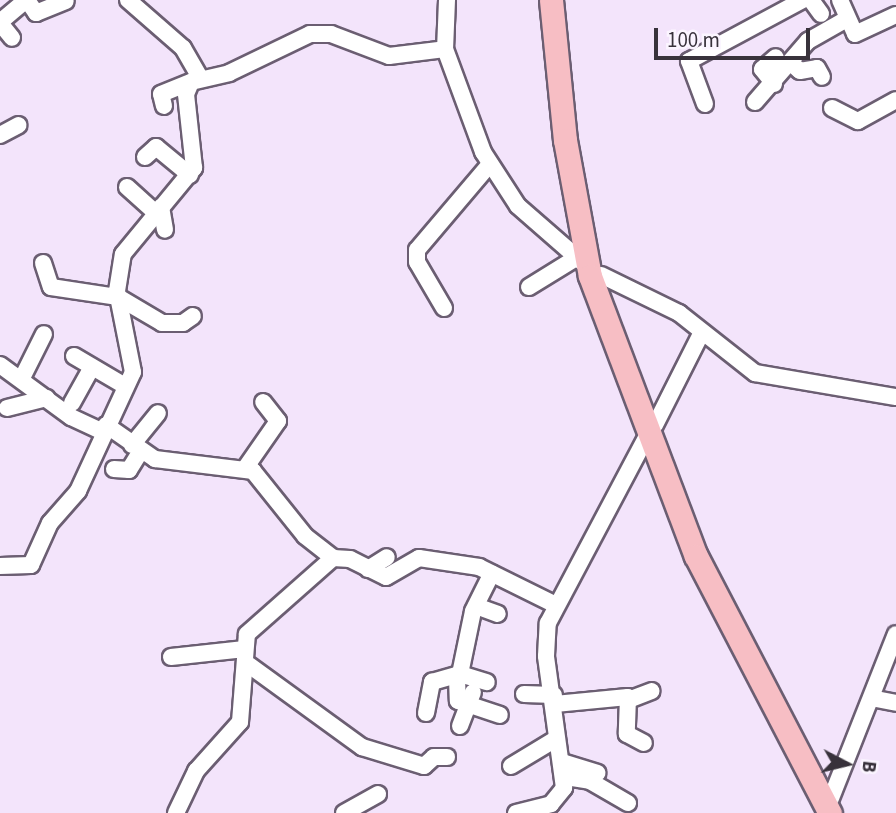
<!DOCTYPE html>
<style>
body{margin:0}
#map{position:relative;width:896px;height:813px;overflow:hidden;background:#f3e4fb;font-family:"Source Sans 3",sans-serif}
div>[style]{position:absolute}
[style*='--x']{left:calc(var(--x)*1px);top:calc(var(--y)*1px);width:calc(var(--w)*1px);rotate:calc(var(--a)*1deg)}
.roads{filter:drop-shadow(2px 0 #6b5e72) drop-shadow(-2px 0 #6b5e72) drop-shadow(0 2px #6b5e72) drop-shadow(0 -2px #6b5e72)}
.minor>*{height:16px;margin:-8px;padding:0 8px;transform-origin:8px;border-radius:8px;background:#fff}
.highway>*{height:23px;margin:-11.5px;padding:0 11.5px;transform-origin:11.5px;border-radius:11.5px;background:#f7bec4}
span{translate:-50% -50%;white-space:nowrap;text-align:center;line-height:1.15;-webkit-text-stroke:6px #fbf5ff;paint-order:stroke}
.north{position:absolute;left:812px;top:729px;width:70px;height:70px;-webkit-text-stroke:5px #fbf5ff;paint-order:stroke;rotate:97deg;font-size:19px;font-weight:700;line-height:28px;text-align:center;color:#38323b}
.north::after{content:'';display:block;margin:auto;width:24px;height:32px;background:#38323b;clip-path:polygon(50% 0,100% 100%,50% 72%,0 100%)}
.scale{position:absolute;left:654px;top:28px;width:156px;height:32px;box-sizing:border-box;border:4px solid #38323b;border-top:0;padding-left:9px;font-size:21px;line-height:24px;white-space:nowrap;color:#38323b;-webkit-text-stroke:5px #fbf5ff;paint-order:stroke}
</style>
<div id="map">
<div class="roads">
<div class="minor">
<div style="--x:27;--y:0;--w:16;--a:55"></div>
<div style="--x:36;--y:13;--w:32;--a:-22"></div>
<div style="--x:128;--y:0;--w:73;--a:41.1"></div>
<div style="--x:183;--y:48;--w:34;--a:60"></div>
<div style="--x:447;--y:0;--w:49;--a:92.3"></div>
<div style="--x:445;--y:49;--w:110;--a:69.7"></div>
<div style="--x:483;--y:152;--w:64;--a:57.1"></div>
<div style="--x:518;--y:206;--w:93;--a:41.1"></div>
<div style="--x:811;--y:0;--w:17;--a:54"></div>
<div style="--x:840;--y:0;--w:37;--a:66"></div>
<div style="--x:855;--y:34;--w:45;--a:-24.9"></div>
<div style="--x:0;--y:22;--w:34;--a:-40"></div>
<div style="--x:0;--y:23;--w:19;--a:51"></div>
<div style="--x:790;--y:62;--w:13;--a:42"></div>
<div style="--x:800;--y:71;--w:17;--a:-10"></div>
<div style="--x:817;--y:68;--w:10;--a:61"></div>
<div style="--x:774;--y:84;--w:19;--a:-129"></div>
<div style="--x:762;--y:69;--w:18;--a:-41"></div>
<div style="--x:755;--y:102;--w:81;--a:-49"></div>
<div style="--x:808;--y:41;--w:43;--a:-29.6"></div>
<div style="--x:705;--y:104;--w:46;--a:-110.4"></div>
<div style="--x:689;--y:61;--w:129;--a:-28.2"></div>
<div style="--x:164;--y:106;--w:12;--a:-104"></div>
<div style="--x:161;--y:94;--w:32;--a:-22"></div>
<div style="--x:832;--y:108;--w:29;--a:27"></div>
<div style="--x:858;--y:121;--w:43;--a:-28.9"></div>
<div style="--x:0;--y:135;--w:21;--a:-28"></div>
<div style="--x:145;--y:157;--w:15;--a:-42"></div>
<div style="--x:156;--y:147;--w:44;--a:39.5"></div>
<div style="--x:127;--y:187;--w:39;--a:42"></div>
<div style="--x:161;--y:207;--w:23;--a:80"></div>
<div style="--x:43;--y:263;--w:25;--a:72"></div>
<div style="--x:51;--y:287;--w:68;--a:8.5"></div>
<div style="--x:118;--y:297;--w:51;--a:30.6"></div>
<div style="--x:162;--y:323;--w:21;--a:0"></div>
<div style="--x:183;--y:323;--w:12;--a:-35"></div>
<div style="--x:601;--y:275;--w:87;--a:26"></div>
<div style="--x:679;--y:313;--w:97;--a:38.3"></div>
<div style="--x:755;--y:373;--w:143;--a:9.7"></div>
<div style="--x:529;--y:287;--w:55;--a:-31.7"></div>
<div style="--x:444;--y:308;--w:53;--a:-120.4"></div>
<div style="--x:417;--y:262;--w:12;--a:-90"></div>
<div style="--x:417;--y:250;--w:113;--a:-49.7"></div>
<div style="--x:74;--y:356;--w:59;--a:30.5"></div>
<div style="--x:0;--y:365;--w:88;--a:36.2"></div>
<div style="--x:71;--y:417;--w:35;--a:25"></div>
<div style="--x:22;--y:378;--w:49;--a:-63.4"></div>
<div style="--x:72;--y:403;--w:41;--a:-60.9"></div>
<div style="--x:7;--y:408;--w:41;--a:-14"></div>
<div style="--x:106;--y:425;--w:60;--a:34.8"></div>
<div style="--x:155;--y:459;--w:99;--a:7"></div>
<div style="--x:253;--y:471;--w:83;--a:51.3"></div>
<div style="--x:305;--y:536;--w:36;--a:38"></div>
<div style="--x:333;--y:558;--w:17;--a:3"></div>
<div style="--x:350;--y:559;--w:40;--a:26.6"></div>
<div style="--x:386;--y:577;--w:38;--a:-30"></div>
<div style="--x:419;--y:558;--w:61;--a:8.5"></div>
<div style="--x:479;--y:567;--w:84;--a:26.3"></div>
<div style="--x:655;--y:425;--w:104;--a:-63.2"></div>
<div style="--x:132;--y:445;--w:41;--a:-50.9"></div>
<div style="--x:246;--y:467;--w:56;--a:-55.2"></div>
<div style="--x:278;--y:421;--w:24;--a:-128"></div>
<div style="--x:114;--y:469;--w:15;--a:4"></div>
<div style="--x:129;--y:470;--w:22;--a:-58"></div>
<div style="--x:0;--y:566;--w:31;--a:-2"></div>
<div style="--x:31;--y:565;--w:46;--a:-65.7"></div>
<div style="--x:50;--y:523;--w:43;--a:-48.8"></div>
<div style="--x:78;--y:491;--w:131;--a:-65.2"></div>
<div style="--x:133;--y:372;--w:83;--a:-101.2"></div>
<div style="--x:117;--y:291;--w:37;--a:-81"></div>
<div style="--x:123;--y:254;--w:112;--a:-50.5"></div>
<div style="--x:194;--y:168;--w:74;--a:-96.2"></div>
<div style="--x:186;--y:94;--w:13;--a:-67"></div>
<div style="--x:191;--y:82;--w:39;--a:-13"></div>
<div style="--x:229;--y:73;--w:90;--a:-25.7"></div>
<div style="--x:310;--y:34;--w:21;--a:0"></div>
<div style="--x:331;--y:34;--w:62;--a:20.8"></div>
<div style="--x:389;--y:56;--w:56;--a:-7.1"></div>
<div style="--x:368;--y:569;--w:22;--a:-32"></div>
<div style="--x:476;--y:606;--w:23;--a:20"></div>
<div style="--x:171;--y:657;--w:74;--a:-6.2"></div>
<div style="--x:249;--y:665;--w:140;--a:36"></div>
<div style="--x:362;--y:747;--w:65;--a:17"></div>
<div style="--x:424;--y:766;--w:13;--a:-42"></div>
<div style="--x:434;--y:757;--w:13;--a:0"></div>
<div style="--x:460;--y:674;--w:28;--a:17"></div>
<div style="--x:457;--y:678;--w:23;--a:88"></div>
<div style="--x:458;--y:701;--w:44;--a:18.4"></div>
<div style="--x:524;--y:694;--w:30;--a:2"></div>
<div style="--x:871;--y:698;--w:25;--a:11"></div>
<div style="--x:631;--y:699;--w:22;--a:-21"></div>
<div style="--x:555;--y:704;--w:73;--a:-5.5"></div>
<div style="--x:628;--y:697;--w:37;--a:92"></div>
<div style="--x:627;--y:734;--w:19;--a:28"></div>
<div style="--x:426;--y:713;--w:32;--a:-79"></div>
<div style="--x:432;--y:682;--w:29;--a:-16"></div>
<div style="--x:460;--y:674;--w:64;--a:-78.3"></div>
<div style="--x:473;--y:611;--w:42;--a:-63.4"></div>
<div style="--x:460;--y:726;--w:36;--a:-69"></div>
<div style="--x:565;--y:763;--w:34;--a:17"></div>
<div style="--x:511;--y:766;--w:52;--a:-31"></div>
<div style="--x:566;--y:777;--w:24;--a:9"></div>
<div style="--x:590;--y:781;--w:44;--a:30.1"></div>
<div style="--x:831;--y:798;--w:176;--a:-68.4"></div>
<div style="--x:176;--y:813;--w:47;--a:-64.5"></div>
<div style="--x:196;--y:771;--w:66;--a:-48.1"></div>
<div style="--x:240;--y:722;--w:88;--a:-85.5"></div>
<div style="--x:247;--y:634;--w:115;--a:-41.5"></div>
<div style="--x:344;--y:813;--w:39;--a:-29"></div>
<div style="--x:516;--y:813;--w:36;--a:-14"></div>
<div style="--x:551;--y:804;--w:21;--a:-51"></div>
<div style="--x:564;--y:788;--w:133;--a:-97.8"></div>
<div style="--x:546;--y:656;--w:33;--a:-87"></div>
<div style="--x:548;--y:623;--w:212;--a:-62.1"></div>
</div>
<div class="highway">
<div style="--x:551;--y:0;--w:141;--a:84.3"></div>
<div style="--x:565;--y:140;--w:138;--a:79.6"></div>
<div style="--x:590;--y:276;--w:299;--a:69.3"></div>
<div style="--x:696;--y:556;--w:290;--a:62.5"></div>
</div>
</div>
<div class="north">B</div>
<div class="scale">100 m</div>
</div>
